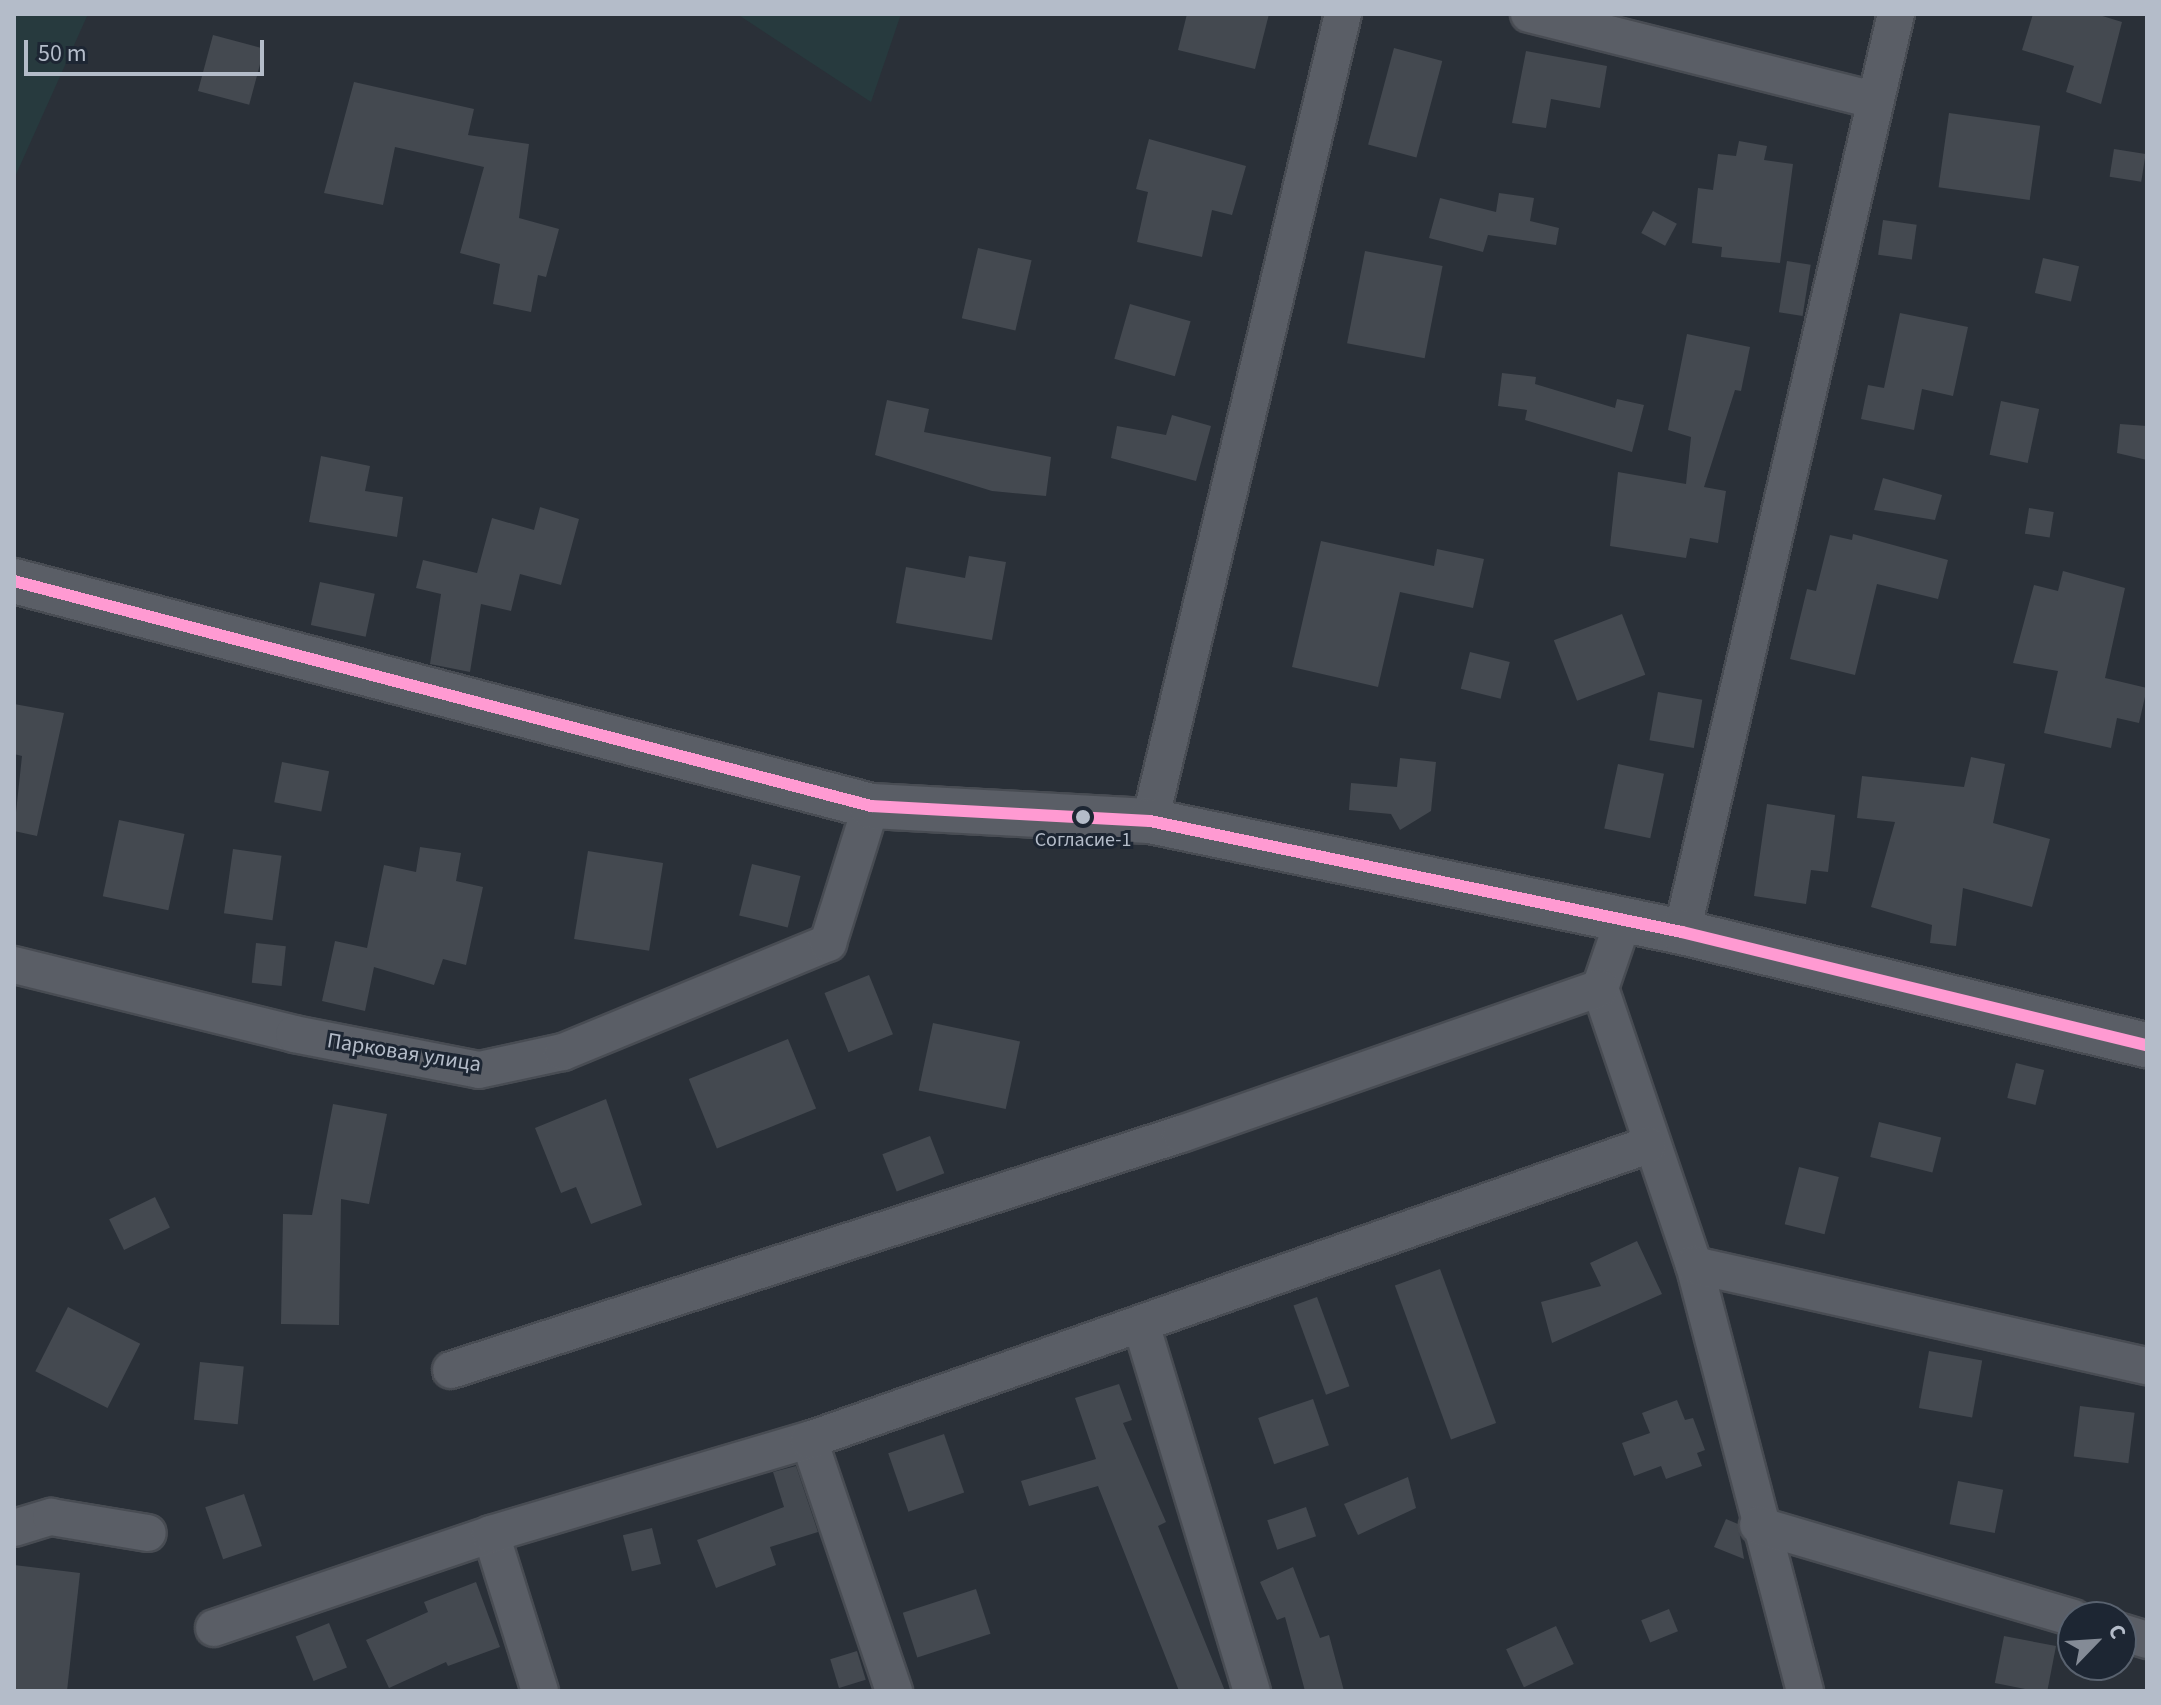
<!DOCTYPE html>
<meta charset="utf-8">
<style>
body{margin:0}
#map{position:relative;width:2161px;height:1705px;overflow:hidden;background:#2a3038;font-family:"Source Sans 3",sans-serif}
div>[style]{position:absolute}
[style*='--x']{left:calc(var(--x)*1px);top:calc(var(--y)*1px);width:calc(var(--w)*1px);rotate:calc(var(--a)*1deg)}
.green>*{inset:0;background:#273a3e}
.building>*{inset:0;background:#444950;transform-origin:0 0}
.roads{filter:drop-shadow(2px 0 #484c53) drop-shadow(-2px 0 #484c53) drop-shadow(0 2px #484c53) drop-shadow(0 -2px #484c53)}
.minor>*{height:36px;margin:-18px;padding:0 18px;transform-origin:18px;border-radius:18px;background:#5a5e66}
.tertiary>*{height:44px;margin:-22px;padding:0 22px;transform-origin:22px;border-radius:22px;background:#5a5e66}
.bus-1>*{height:12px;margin:-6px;padding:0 6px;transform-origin:6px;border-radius:6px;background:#ff9ad2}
.dots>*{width:22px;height:22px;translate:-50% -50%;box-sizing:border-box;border:4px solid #1d2633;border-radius:50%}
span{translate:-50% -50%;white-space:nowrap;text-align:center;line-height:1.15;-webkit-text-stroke:6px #1d2633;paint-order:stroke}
.bus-label{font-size:20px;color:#b4bcc9}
.street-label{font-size:22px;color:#b4bcc9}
.frame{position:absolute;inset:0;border:16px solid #b4bcc9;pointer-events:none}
.north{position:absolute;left:2057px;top:1601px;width:80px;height:80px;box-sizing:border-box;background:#1d2633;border:2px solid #59626f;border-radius:50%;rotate:65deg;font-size:22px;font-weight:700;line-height:32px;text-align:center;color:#b4bcc9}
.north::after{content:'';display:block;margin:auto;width:28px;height:36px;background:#848b96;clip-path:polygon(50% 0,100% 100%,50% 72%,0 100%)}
.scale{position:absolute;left:24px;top:40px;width:240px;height:36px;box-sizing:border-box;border:4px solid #b4bcc9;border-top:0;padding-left:10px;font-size:24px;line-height:28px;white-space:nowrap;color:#b4bcc9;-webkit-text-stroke:6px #1d2633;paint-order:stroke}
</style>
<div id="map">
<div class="green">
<div style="clip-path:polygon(14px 14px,88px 14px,14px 179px)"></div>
<div style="clip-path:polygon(737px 14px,901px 14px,871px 102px)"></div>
</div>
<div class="building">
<div style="clip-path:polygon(1187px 14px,1269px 14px,1255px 69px,1178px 50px)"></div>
<div style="clip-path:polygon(2033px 14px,2096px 14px,2122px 22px,2101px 104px,2066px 92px,2074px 66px,2022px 50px)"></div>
<div style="left:213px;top:35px;width:53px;height:58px;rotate:15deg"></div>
<div style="left:1394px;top:48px;width:50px;height:100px;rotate:15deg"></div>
<div style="clip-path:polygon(1526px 51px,1607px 66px,1600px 108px,1551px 99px,1546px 128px,1512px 123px)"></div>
<div style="clip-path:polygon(354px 82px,474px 109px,468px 135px,529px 144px,519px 218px,559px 229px,546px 277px,538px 275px,531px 312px,493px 304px,500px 264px,460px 253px,484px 167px,395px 147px,383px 205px,324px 193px)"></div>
<div style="left:1949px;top:113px;width:92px;height:75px;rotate:8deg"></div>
<div style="clip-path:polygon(1149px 139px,1246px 166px,1232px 215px,1212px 210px,1202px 257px,1137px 242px,1148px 192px,1136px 189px)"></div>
<div style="clip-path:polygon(1739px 141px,1767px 146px,1764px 160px,1793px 164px,1780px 263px,1721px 257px,1722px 247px,1692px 243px,1698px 188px,1713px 190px,1718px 154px,1736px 156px)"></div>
<div style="left:2114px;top:149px;width:32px;height:28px;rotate:9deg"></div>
<div style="clip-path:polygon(1499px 193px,1534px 198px,1530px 221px,1559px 228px,1556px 245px,1488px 235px,1483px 252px,1429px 238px,1440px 198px,1496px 212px)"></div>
<div style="left:1653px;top:211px;width:27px;height:25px;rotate:28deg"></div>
<div style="left:1883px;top:220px;width:34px;height:35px;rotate:8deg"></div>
<div style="left:978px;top:248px;width:55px;height:72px;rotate:13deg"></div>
<div style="left:1365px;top:251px;width:79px;height:94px;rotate:11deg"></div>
<div style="left:2043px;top:258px;width:37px;height:36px;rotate:13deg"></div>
<div style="left:1787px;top:261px;width:24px;height:52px;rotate:9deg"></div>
<div style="left:1130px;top:304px;width:63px;height:57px;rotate:16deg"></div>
<div style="clip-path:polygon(1900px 313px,1968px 327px,1953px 396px,1922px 389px,1914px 430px,1861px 419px,1868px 385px,1884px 388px)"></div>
<div style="clip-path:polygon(1687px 334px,1750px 347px,1741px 391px,1735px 390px,1704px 487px,1726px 491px,1718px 543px,1690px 538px,1686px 558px,1610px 546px,1618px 472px,1686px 484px,1691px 437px,1668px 430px)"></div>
<div style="clip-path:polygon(1502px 373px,1536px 377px,1535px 384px,1615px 408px,1617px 399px,1644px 405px,1632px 452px,1525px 420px,1527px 410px,1498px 406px)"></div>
<div style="clip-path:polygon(887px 400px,929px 409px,924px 432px,1051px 457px,1046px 496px,992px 491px,875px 455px)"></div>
<div style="left:2001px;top:401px;width:39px;height:55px;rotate:12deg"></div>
<div style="clip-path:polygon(1172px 415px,1211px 426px,1196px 481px,1111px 458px,1117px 426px,1166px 435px)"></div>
<div style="clip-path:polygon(2120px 424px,2147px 426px,2147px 460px,2117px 453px)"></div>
<div style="clip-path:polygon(321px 456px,370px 466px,365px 491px,403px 497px,397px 537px,309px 522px)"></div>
<div style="clip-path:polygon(1883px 478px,1942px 495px,1935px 520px,1874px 510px)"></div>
<div style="clip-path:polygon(540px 507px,579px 519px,561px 585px,520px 574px,511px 611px,481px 604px,470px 672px,430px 664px,441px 594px,416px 588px,423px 560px,477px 573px,492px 518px,534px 530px)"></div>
<div style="left:2029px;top:508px;width:25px;height:26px;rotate:9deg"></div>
<div style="clip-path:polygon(1853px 534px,1948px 560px,1938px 599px,1877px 584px,1855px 675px,1790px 659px,1807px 589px,1816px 591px,1830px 535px,1852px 540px)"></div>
<div style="clip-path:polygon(1321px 541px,1434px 566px,1437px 549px,1484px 559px,1473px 608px,1400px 592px,1378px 687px,1292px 667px)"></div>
<div style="clip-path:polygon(969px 556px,1006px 562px,992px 640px,896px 623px,906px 567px,965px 578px)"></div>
<div style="clip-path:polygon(2063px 571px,2125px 588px,2105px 678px,2147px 688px,2139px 723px,2117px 718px,2111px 748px,2044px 733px,2058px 671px,2013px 663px,2034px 585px,2058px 591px)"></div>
<div style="left:320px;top:582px;width:56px;height:44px;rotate:12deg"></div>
<div style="left:1622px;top:614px;width:65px;height:73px;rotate:69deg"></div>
<div style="left:1470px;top:652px;width:41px;height:38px;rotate:14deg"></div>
<div style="left:1658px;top:692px;width:45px;height:49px;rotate:10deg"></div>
<div style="clip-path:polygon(14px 704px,64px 713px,37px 836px,14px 831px,22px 756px,14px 754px)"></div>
<div style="clip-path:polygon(1971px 757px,2005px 764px,1993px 823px,2050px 839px,2032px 907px,1963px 888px,1956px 946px,1930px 943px,1932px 925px,1871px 907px,1895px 822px,1857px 818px,1862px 776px,1964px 787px)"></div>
<div style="clip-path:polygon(1400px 758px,1436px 762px,1431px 811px,1400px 830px,1391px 814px,1349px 810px,1351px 783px,1397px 787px)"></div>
<div style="left:282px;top:762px;width:48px;height:41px;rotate:11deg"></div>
<div style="left:1618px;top:764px;width:47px;height:66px;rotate:12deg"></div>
<div style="clip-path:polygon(1767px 804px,1835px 815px,1828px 872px,1811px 870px,1806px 904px,1754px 896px)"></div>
<div style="left:119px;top:820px;width:67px;height:78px;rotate:12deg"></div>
<div style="clip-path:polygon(420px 847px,461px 853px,456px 881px,483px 887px,466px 965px,443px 959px,434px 985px,374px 967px,365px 1011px,322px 1001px,335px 941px,367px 948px,384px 865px,416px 872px)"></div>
<div style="left:233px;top:849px;width:49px;height:65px;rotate:8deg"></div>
<div style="left:588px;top:851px;width:76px;height:89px;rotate:9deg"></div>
<div style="left:752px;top:864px;width:50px;height:53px;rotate:14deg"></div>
<div style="left:256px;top:943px;width:30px;height:40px;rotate:6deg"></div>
<div style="left:869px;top:975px;width:64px;height:48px;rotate:68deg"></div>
<div style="left:933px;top:1023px;width:89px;height:69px;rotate:12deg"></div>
<div style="left:788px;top:1039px;width:75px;height:107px;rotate:68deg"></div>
<div style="left:2016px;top:1063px;width:29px;height:36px;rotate:14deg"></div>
<div style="clip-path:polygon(606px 1099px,642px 1205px,591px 1224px,576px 1187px,561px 1193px,535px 1128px)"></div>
<div style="clip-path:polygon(333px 1104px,387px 1114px,369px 1204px,341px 1199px,339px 1325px,281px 1324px,283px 1214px,312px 1215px)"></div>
<div style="left:1879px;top:1122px;width:64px;height:36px;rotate:14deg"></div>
<div style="left:930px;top:1136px;width:40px;height:51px;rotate:69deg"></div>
<div style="left:1799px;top:1167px;width:41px;height:59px;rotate:14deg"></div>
<div style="left:155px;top:1197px;width:34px;height:51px;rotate:64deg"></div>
<div style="clip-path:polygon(1637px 1241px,1662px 1294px,1552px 1343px,1541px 1302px,1601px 1286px,1590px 1263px)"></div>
<div style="left:1440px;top:1269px;width:164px;height:48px;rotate:70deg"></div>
<div style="left:1317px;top:1297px;width:95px;height:25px;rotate:70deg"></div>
<div style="left:68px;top:1307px;width:81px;height:72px;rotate:27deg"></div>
<div style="left:1929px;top:1351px;width:54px;height:58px;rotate:10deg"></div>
<div style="left:200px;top:1362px;width:44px;height:58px;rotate:6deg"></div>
<div style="clip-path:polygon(1119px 1384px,1132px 1420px,1123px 1423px,1166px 1522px,1158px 1526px,1225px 1691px,1179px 1691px,1098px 1486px,1029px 1506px,1021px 1481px,1096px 1459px,1075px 1398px)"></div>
<div style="left:1313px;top:1399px;width:49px;height:58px;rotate:71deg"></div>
<div style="clip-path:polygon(1677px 1400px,1685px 1420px,1693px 1418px,1705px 1450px,1697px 1453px,1702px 1466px,1666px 1479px,1661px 1466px,1634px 1476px,1622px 1443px,1650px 1433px,1642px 1413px)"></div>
<div style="left:2080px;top:1406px;width:55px;height:51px;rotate:7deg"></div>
<div style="left:944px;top:1434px;width:62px;height:59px;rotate:71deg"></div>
<div style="clip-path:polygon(796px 1466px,818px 1532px,770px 1547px,776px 1565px,716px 1588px,697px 1540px,784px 1507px,773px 1472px)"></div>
<div style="clip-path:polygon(1408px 1477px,1416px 1508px,1358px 1535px,1344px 1504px)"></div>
<div style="left:1958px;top:1481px;width:46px;height:44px;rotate:11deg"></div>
<div style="left:244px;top:1494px;width:55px;height:41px;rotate:71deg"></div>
<div style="left:1306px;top:1507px;width:31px;height:41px;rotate:71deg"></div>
<div style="clip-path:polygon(1726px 1519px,1738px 1524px,1744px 1559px,1714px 1547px)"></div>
<div style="left:652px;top:1528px;width:37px;height:30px;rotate:76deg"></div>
<div style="clip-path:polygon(14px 1565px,80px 1573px,67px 1691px,14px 1691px)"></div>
<div style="clip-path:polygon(1293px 1567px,1320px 1638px,1329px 1635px,1344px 1691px,1305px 1691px,1285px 1617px,1277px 1620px,1260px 1582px)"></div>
<div style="clip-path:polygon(476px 1582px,500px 1647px,448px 1666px,446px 1662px,389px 1688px,366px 1640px,428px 1612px,424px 1602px)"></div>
<div style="left:976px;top:1589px;width:47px;height:77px;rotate:72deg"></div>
<div style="left:1669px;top:1609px;width:24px;height:30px;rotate:68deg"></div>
<div style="left:329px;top:1623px;width:48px;height:36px;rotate:68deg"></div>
<div style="left:1556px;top:1626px;width:42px;height:55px;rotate:65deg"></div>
<div style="left:2004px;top:1636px;width:53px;height:48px;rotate:11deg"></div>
<div style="left:857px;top:1651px;width:30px;height:28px;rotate:73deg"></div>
</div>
<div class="roads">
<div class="minor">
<div style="--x:1529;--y:14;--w:357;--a:14"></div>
<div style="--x:1150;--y:821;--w:830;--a:-76.55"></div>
<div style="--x:1623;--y:921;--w:71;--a:108.9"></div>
<div style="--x:1600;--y:988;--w:293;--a:71.3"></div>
<div style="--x:1694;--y:1265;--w:440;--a:75.4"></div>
<div style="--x:1682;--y:932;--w:943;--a:-76.88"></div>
<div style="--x:14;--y:965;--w:288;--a:13.8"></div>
<div style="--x:294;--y:1034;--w:188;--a:11"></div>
<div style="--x:479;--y:1070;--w:86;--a:-12.1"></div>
<div style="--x:563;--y:1052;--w:287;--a:-22.4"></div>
<div style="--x:828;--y:943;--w:144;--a:-72.6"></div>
<div style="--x:1694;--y:1265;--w:464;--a:12.6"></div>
<div style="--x:1141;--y:1324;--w:383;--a:73.2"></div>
<div style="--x:451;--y:1370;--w:767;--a:-17.92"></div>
<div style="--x:1181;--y:1134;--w:444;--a:-19.2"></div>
<div style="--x:809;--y:1440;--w:265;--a:71.3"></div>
<div style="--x:1758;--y:1525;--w:328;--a:16.4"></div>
<div style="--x:14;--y:1528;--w:39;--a:-17"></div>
<div style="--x:51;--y:1517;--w:98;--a:9.4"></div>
<div style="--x:491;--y:1534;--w:164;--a:72.7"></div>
<div style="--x:214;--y:1628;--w:293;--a:-18.7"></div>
<div style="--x:491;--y:1534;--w:332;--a:-16.5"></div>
<div style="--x:809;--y:1440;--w:889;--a:-19.37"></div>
<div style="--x:2121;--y:1632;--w:27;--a:17"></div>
</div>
<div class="tertiary">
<div style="--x:14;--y:581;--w:886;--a:14.71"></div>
<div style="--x:871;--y:806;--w:279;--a:3.1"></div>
<div style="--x:1150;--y:821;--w:543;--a:11.79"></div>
<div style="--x:1682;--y:932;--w:479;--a:13.7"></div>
</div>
</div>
<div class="bus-1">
<div style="--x:14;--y:581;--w:886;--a:14.71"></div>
<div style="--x:871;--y:806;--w:279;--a:3.1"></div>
<div style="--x:1150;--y:821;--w:543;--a:11.79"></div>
<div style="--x:1682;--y:932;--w:479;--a:13.7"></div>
</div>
<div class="dots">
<div style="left:1083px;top:817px;background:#b4bcc9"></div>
</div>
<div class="bus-label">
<span style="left:1083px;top:840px">Согласие-1</span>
</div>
<div class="street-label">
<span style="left:404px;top:1053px;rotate:9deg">Парковая улица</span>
</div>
<div class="frame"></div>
<div class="north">С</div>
<div class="scale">50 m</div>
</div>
